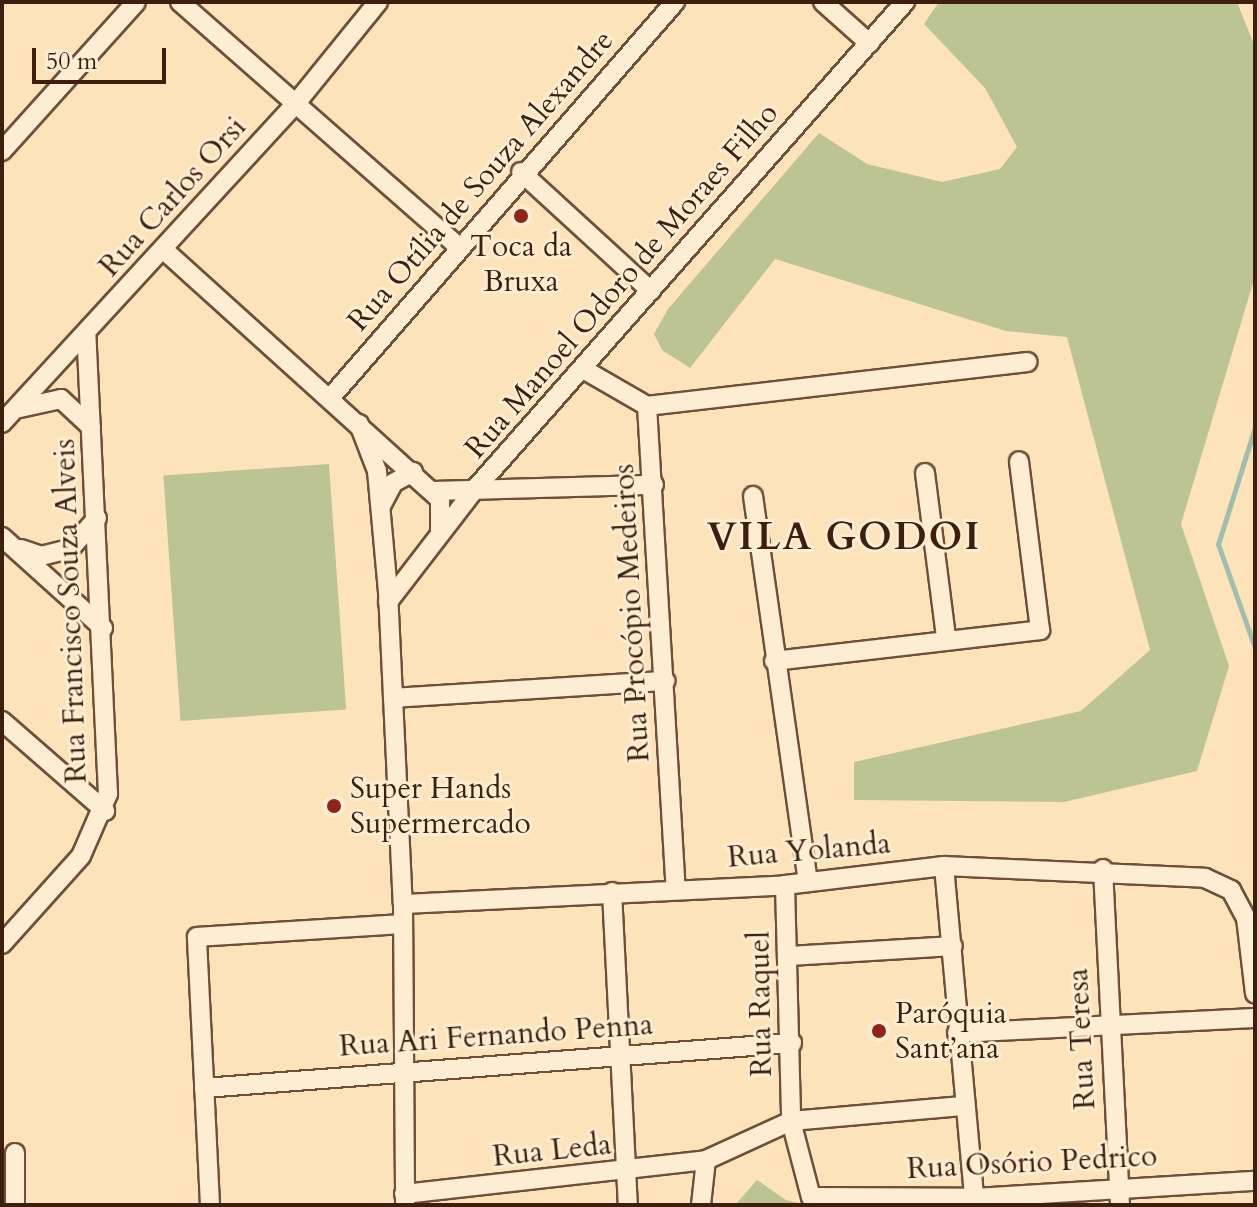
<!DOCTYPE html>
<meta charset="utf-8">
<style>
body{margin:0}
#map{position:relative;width:1257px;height:1207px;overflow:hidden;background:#fce3b9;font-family:Cardo,serif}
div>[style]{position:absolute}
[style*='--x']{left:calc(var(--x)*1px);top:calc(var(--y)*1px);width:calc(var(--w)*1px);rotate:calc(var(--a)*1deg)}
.green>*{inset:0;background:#bbc492;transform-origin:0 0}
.stream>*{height:5px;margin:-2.5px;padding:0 2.5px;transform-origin:2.5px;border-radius:2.5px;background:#9fbeae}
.roads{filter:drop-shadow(2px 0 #6e4f39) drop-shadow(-2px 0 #6e4f39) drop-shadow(0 2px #6e4f39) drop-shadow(0 -2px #6e4f39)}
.street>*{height:18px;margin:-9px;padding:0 9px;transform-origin:9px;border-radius:9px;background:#fdedd2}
.dots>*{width:22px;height:22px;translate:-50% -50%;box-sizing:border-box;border:4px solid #fdedd2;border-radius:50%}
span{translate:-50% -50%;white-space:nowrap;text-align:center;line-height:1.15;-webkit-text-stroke:6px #fdedd2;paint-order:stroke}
.street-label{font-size:30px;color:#3e1e0e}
.poi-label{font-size:30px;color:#3e1e0e}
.left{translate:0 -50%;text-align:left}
.district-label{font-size:38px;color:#3e1e0e;font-weight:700;letter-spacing:2px}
.frame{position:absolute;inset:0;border:4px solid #3e1e0e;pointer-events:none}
.scale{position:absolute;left:32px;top:48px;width:134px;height:36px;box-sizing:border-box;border:4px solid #3e1e0e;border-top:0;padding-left:10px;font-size:24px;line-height:28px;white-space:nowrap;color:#3e1e0e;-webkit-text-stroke:6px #fdedd2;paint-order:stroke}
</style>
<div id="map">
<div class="green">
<div style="clip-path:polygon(939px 2px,1237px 2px,1255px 47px,1255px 276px,1181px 524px,1229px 666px,1197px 771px,1064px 802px,854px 800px,854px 762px,1081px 711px,1150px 650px,1067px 337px,1006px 331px,775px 259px,690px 368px,662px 350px,654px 334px,668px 309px,819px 133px,867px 164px,942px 182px,1000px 169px,1017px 147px,985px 88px,924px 24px)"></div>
<div style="left:329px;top:464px;width:246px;height:166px;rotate:86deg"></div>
<div style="clip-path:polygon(757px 1180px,786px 1200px,807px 1205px,735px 1205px)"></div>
</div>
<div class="stream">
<div style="--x:1255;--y:427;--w:123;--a:107.5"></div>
<div style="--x:1218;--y:544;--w:110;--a:70.4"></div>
</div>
<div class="roads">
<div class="street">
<div style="--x:180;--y:2;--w:368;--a:41.3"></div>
<div style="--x:823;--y:2;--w:62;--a:41.7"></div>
<div style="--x:2;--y:151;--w:200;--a:-48"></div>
<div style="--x:521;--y:172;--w:176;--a:42.5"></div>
<div style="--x:164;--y:250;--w:372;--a:42.1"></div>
<div style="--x:440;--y:499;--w:31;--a:90"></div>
<div style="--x:583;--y:369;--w:74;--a:30"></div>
<div style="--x:647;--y:406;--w:484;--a:86.6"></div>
<div style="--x:331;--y:397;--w:524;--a:-48.95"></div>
<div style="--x:647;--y:406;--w:383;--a:-6.6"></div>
<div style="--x:20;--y:408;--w:42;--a:-12.4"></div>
<div style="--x:61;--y:399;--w:41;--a:43"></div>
<div style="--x:2;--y:423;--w:436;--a:-47.4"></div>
<div style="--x:297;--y:102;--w:129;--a:-51"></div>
<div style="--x:359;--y:424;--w:50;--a:69"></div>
<div style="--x:377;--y:471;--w:121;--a:84.8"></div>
<div style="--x:388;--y:591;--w:313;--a:87.3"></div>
<div style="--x:403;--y:904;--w:301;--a:89.6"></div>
<div style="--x:925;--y:473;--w:164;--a:82.7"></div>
<div style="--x:433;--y:491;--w:221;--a:-1.6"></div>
<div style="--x:753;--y:496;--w:390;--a:81.9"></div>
<div style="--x:381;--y:506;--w:26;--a:-62"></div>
<div style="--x:393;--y:483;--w:23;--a:-29"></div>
<div style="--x:2;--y:537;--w:136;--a:42"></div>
<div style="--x:21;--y:549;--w:21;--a:19"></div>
<div style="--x:41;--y:556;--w:30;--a:-14"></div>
<div style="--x:70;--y:549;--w:41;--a:-48.9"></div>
<div style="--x:388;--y:602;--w:143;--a:-52.4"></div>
<div style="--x:475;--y:489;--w:650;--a:-48.56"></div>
<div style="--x:774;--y:661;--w:268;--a:-6.6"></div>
<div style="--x:1040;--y:630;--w:170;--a:-97.1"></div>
<div style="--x:393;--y:698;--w:273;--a:-3.6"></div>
<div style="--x:2;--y:721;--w:137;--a:41.1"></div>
<div style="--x:944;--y:866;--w:340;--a:84.8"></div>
<div style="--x:1103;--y:869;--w:336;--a:87.1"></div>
<div style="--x:785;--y:885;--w:236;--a:88.5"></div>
<div style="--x:791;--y:1121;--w:79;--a:75.3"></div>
<div style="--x:811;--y:1197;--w:164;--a:0.3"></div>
<div style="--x:975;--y:1198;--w:281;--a:-3.5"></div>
<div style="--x:612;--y:892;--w:313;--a:87.1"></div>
<div style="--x:403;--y:904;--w:382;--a:-2.8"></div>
<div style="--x:785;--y:885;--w:160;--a:-6.8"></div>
<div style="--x:944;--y:866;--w:261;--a:2.6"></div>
<div style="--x:1205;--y:878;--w:29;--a:25"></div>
<div style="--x:1231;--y:890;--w:32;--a:62"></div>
<div style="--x:1246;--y:918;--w:76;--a:83.2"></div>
<div style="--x:2;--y:944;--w:118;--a:-48.1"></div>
<div style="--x:81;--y:856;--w:68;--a:-66.5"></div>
<div style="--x:108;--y:794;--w:461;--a:-92.7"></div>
<div style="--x:790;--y:956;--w:163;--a:-3.5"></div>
<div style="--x:957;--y:1033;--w:298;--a:-2.9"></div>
<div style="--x:204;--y:1088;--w:590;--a:-4.38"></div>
<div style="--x:404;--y:1194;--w:304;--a:-6.4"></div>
<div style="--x:15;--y:1205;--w:52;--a:-90"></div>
<div style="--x:210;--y:1205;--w:268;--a:-92.8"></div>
<div style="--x:197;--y:937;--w:205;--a:-3.6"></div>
<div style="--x:701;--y:1205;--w:45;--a:-83.7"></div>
<div style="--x:706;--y:1160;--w:94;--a:-24.6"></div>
<div style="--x:791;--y:1121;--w:172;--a:-5"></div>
</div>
</div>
<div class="dots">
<div style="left:521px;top:216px;background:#8f2418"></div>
<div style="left:334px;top:806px;background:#8f2418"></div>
<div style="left:879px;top:1031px;background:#8f2418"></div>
</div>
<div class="street-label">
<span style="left:481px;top:181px;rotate:-49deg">Rua Otília de Souza Alexandre</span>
<span style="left:173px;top:197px;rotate:-48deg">Rua Carlos Orsi</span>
<span style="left:622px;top:281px;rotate:-49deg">Rua Manoel Odoro de Moraes Filho</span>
<span style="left:71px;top:611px;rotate:-92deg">Rua Francisco Souza Alveis</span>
<span style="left:632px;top:613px;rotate:-93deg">Rua Procópio Medeiros</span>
<span style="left:809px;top:851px;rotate:-5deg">Rua Yolanda</span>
<span style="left:761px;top:1004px;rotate:-91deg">Rua Raquel</span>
<span style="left:496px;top:1036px;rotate:-4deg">Rua Ari Fernando Penna</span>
<span style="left:1082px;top:1039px;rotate:-93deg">Rua Teresa</span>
<span style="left:552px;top:1151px;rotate:-6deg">Rua Leda</span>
<span style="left:1032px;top:1163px;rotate:-3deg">Rua Osório Pedrico</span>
</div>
<div class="poi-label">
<span style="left:521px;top:264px">Toca da<br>Bruxa</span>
<span class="left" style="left:350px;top:806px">Super Hands<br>Supermercado</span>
<span class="left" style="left:895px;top:1031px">Paróquia<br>Sant’ana</span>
</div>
<div class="district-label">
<span style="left:844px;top:538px">VILA GODOI</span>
</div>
<div class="frame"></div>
<div class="scale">50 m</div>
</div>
